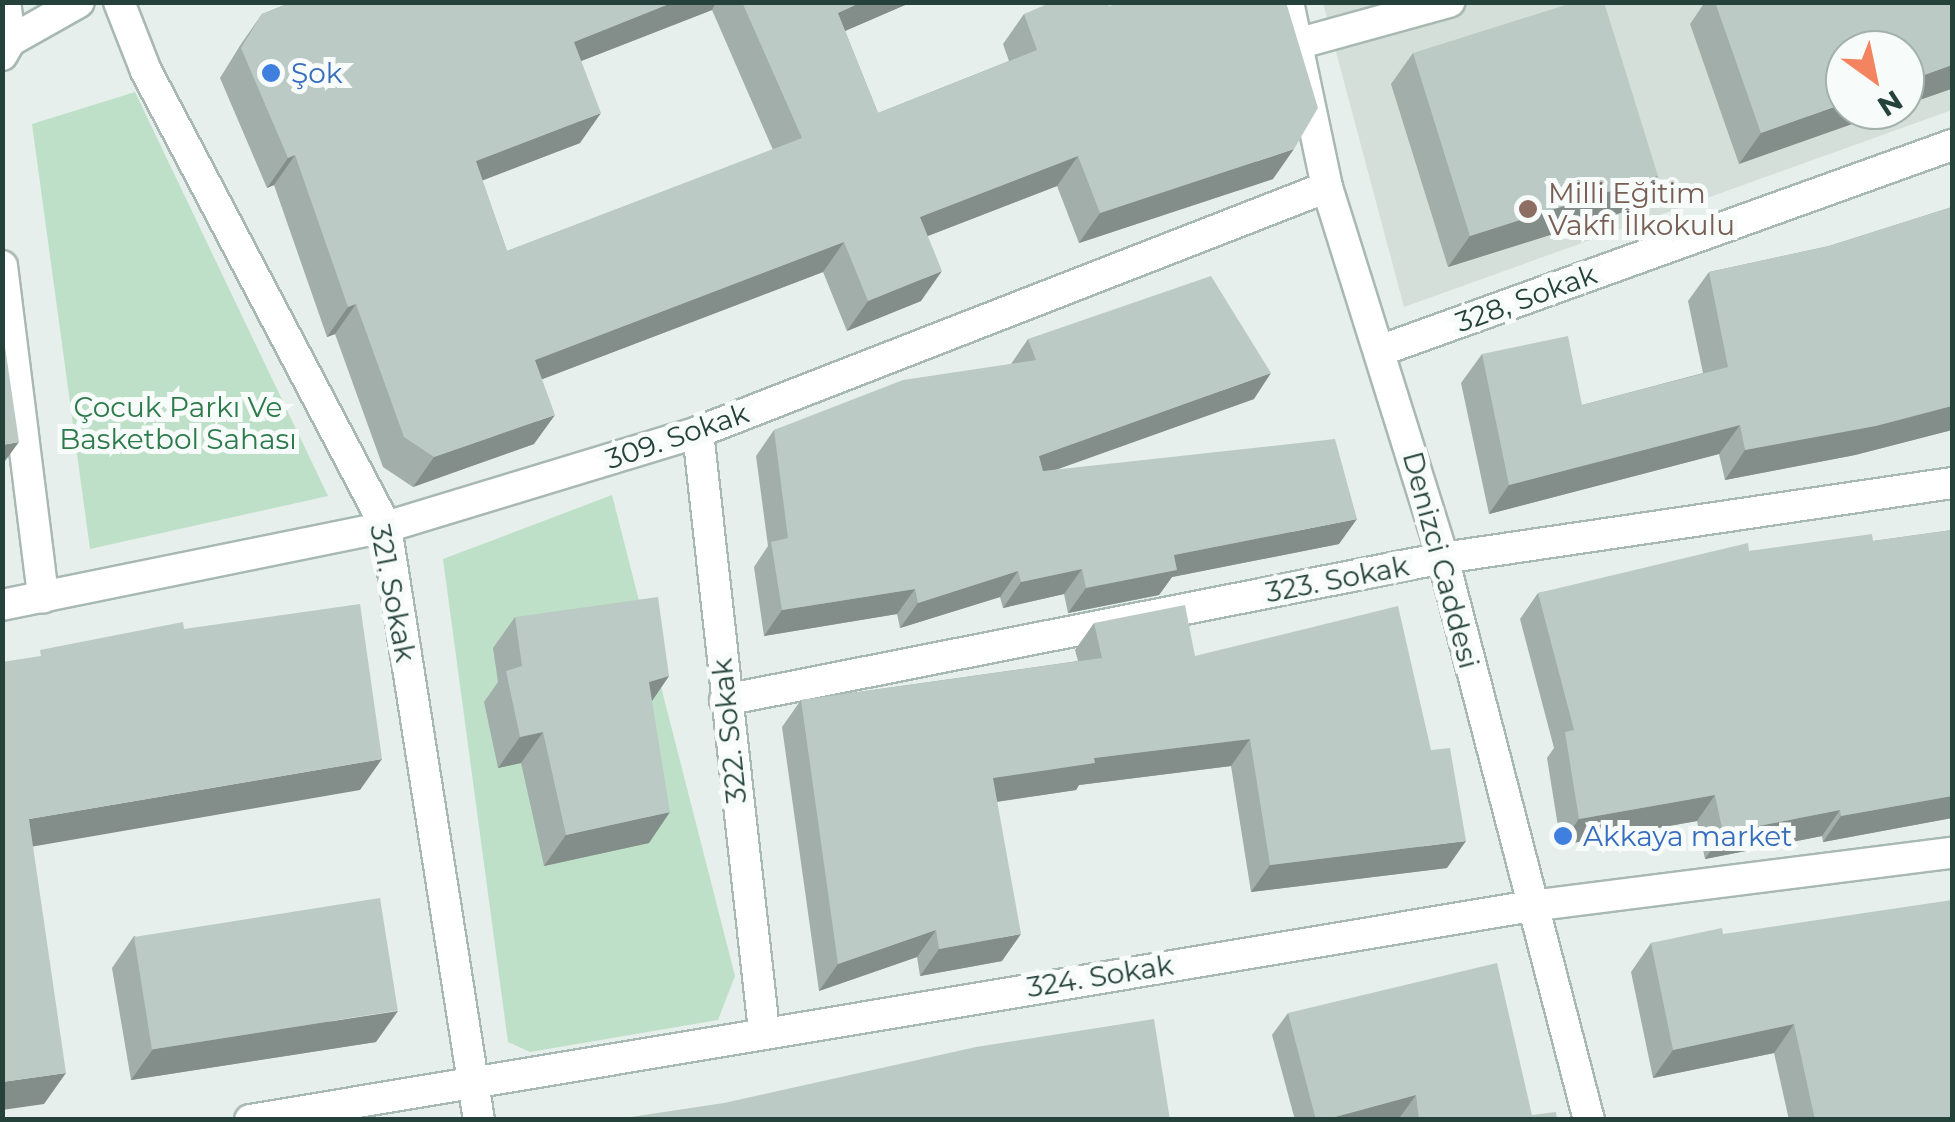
<!DOCTYPE html>
<meta charset="utf-8">
<style>
body{margin:0}
#map{position:relative;width:1955px;height:1122px;overflow:hidden;background:#e6efeb;font-family:Montserrat,sans-serif}
div>[style]{position:absolute}
[style*='--x']{left:calc(var(--x)*1px);top:calc(var(--y)*1px);width:calc(var(--w)*1px);rotate:calc(var(--a)*1deg)}
.built>*{inset:0;background:#d4dfda}
.green>*{inset:0;background:#bfe0c8}
.roads{filter:drop-shadow(2px 0 #a8b8b2) drop-shadow(-2px 0 #a8b8b2) drop-shadow(0 2px #a8b8b2) drop-shadow(0 -2px #a8b8b2)}
.minor>*{height:30px;margin:-15px;padding:0 15px;transform-origin:15px;border-radius:15px;background:#fff}
.wall>*{inset:0;background:#a1aea9}
.shaded-wall>*{inset:0;background:#838d89}
.building>*{inset:0;background:#bbcac4;transform-origin:0 0}
.dots>*{width:28px;height:28px;translate:-50% -50%;box-sizing:border-box;border:5px solid #f7fbf9;border-radius:50%}
span{translate:-50% -50%;white-space:nowrap;text-align:center;line-height:1.15;-webkit-text-stroke:10px #f7fbf9;paint-order:stroke}
.shop-label{font-size:28px;color:#366cbe}
.left{translate:0 -50%;text-align:left}
.education-label{font-size:28px;color:#785e54}
.street-label{font-size:28px;color:#24423a}
.park-label{font-size:28px;color:#2d7a4b}
.frame{position:absolute;inset:0;border:5px solid #24423a;pointer-events:none}
.north{position:absolute;left:1825px;top:30px;width:100px;height:100px;box-sizing:border-box;background:#f7fbf9;border:2px solid #a3b1ad;border-radius:50%;rotate:147deg;font-size:28px;font-weight:700;line-height:40px;text-align:center;color:#24423a}
.north::after{content:'';display:block;margin:auto;width:35px;height:45px;background:#f4845f;clip-path:polygon(50% 0,100% 100%,50% 72%,0 100%)}
</style>
<div id="map">
<div class="built">
<div style="clip-path:polygon(evenodd,1323px 3px,1952px 3px,1952px 110px,1404px 307px,1323px 3px,1845px 50px,1905px 50px,1905px 110px,1845px 110px,1845px 50px)"></div>
</div>
<div class="green">
<div style="clip-path:polygon(135px 92px,328px 496px,90px 549px,32px 124px)"></div>
<div style="clip-path:polygon(612px 495px,735px 976px,718px 1020px,530px 1052px,508px 1042px,443px 559px)"></div>
</div>
<div class="roads">
<div class="minor">
<div style="--x:119;--y:2;--w:74;--a:68.6"></div>
<div style="--x:146;--y:71;--w:515;--a:62.24"></div>
<div style="--x:386;--y:527;--w:600;--a:81.09"></div>
<div style="--x:1288;--y:2;--w:189;--a:78.1"></div>
<div style="--x:1327;--y:187;--w:389;--a:72.6"></div>
<div style="--x:1443;--y:558;--w:581;--a:75.44"></div>
<div style="--x:10;--y:41;--w:79;--a:-29.5"></div>
<div style="--x:1300;--y:43;--w:155;--a:-15.4"></div>
<div style="--x:2;--y:55;--w:16;--a:-60"></div>
<div style="--x:10;--y:41;--w:39;--a:-97"></div>
<div style="--x:2;--y:266;--w:334;--a:82.9"></div>
<div style="--x:1382;--y:350;--w:606;--a:-19.78"></div>
<div style="--x:698;--y:432;--w:603;--a:83.71"></div>
<div style="--x:2;--y:605;--w:392;--a:-11.5"></div>
<div style="--x:386;--y:527;--w:326;--a:-16.9"></div>
<div style="--x:698;--y:432;--w:675;--a:-21.28"></div>
<div style="--x:725;--y:700;--w:732;--a:-11.19"></div>
<div style="--x:1443;--y:558;--w:514;--a:-8.38"></div>
<div style="--x:250;--y:1120;--w:1299;--a:-9.48"></div>
<div style="--x:1531;--y:906;--w:424;--a:-7.2"></div>
</div>
</div>
<div class="wall">
<div style="clip-path:polygon(evenodd,292px 2px,912px 2px,845px 31px,878px 113px,1009px 61px,1003px 44px,1024px 14px,1109px 6px,1273px 179px,1079px 243px,1057px 186px,928px 236px,921px 301px,847px 331px,823px 272px,542px 379px,534px 444px,413px 487px,383px 467px,335px 334px,327px 337px,274px 185px,267px 188px,220px 78px,241px 44px,262px 14px,292px 2px,712px 10px,773px 150px,507px 251px,482px 180px,580px 143px,581px 61px,712px 10px)"></div>
<div style="clip-path:polygon(1705px 2px,1952px 2px,1951px 89px,1905px 105px,1905px 50px,1739px 164px,1690px 24px)"></div>
<div style="clip-path:polygon(1413px 53px,1658px 176px,1636px 208px,1448px 267px,1391px 84px)"></div>
<div style="clip-path:polygon(1952px 207px,1952px 430px,1855px 455px,1725px 480px,1719px 454px,1489px 514px,1461px 383px,1482px 354px,1582px 405px,1703px 373px,1688px 301px,1709px 272px,1829px 246px)"></div>
<div style="clip-path:polygon(1028px 339px,1254px 399px,1054px 470px,1339px 544px,1172px 577px,1159px 595px,1068px 613px,1064px 594px,1003px 608px,1000px 597px,900px 628px,897px 614px,764px 636px,754px 567px,768px 546px,756px 456px,774px 430px,1011px 364px)"></div>
<div style="clip-path:polygon(1952px 530px,1952px 818px,1823px 842px,1822px 836px,1705px 859px,1697px 821px,1561px 845px,1547px 758px,1554px 748px,1520px 619px,1538px 593px,1749px 551px,1873px 541px)"></div>
<div style="clip-path:polygon(515px 617px,669px 676px,652px 700px,649px 843px,544px 866px,521px 763px,498px 768px,484px 702px,498px 682px,493px 648px)"></div>
<div style="clip-path:polygon(1094px 623px,1195px 656px,1447px 868px,1251px 892px,1231px 766px,1079px 785px,1076px 790px,997px 802px,1002px 961px,920px 976px,917px 957px,819px 991px,782px 727px,801px 700px,1078px 661px,1075px 650px)"></div>
<div style="clip-path:polygon(1723px 934px,1952px 1120px,1789px 1120px,1774px 1053px,1653px 1078px,1631px 972px,1651px 943px)"></div>
<div style="clip-path:polygon(134px 936px,376px 1042px,131px 1080px,112px 968px)"></div>
<div style="clip-path:polygon(1288px 1013px,1532px 1115px,1557px 1120px,1400px 1120px,1400px 1117px,1392px 1120px,1295px 1120px,1272px 1035px)"></div>
</div>
<div class="shaded-wall">
<div style="clip-path:polygon(674px 2px,716px 2px,712px 10px,553px 72px,574px 42px)"></div>
<div style="clip-path:polygon(862px 2px,912px 2px,817px 43px,838px 13px)"></div>
<div style="clip-path:polygon(1952px 65px,1951px 89px,1905px 105px,1905px 82px)"></div>
<div style="clip-path:polygon(1845px 103px,1845px 110px,1892px 110px,1739px 164px,1761px 133px)"></div>
<div style="clip-path:polygon(601px 113px,580px 143px,455px 191px,476px 161px)"></div>
<div style="clip-path:polygon(1294px 149px,1273px 179px,1079px 243px,1100px 213px)"></div>
<div style="clip-path:polygon(295px 155px,274px 185px,267px 188px,288px 158px)"></div>
<div style="clip-path:polygon(1078px 156px,1057px 186px,899px 247px,920px 217px)"></div>
<div style="clip-path:polygon(1658px 176px,1636px 208px,1448px 267px,1470px 236px)"></div>
<div style="clip-path:polygon(844px 242px,823px 272px,514px 390px,535px 360px)"></div>
<div style="clip-path:polygon(942px 271px,921px 301px,847px 331px,868px 301px)"></div>
<div style="clip-path:polygon(356px 304px,335px 334px,327px 337px,348px 307px)"></div>
<div style="clip-path:polygon(1271px 373px,1254px 399px,1022px 482px,1039px 456px)"></div>
<div style="clip-path:polygon(1952px 406px,1952px 430px,1855px 455px,1725px 480px,1745px 450px)"></div>
<div style="clip-path:polygon(555px 415px,534px 444px,413px 487px,434px 457px)"></div>
<div style="clip-path:polygon(1740px 425px,1719px 454px,1489px 514px,1509px 485px)"></div>
<div style="clip-path:polygon(19px 442px,2px 465px,2px 445px)"></div>
<div style="clip-path:polygon(1357px 519px,1339px 544px,1172px 577px,1159px 595px,1068px 613px,1086px 588px,1174px 555px)"></div>
<div style="clip-path:polygon(1082px 569px,1064px 594px,1003px 608px,1021px 582px)"></div>
<div style="clip-path:polygon(1018px 571px,1000px 597px,900px 628px,918px 603px)"></div>
<div style="clip-path:polygon(915px 589px,897px 614px,764px 636px,782px 610px)"></div>
<div style="clip-path:polygon(669px 676px,648px 707px,649px 682px)"></div>
<div style="clip-path:polygon(543px 732px,521px 763px,498px 768px,520px 737px)"></div>
<div style="clip-path:polygon(1250px 739px,1231px 766px,1079px 785px,1076px 790px,974px 805px,993px 778px,1094px 758px)"></div>
<div style="clip-path:polygon(382px 759px,360px 790px,7px 851px,29px 819px)"></div>
<div style="clip-path:polygon(1715px 795px,1697px 821px,1561px 845px,1579px 819px)"></div>
<div style="clip-path:polygon(1952px 796px,1952px 818px,1823px 842px,1841px 816px)"></div>
<div style="clip-path:polygon(1840px 810px,1822px 836px,1705px 859px,1723px 833px)"></div>
<div style="clip-path:polygon(670px 812px,649px 843px,544px 866px,566px 835px)"></div>
<div style="clip-path:polygon(1466px 841px,1447px 868px,1251px 892px,1270px 865px)"></div>
<div style="clip-path:polygon(936px 930px,917px 957px,819px 991px,838px 964px)"></div>
<div style="clip-path:polygon(1021px 934px,1002px 961px,920px 976px,939px 949px)"></div>
<div style="clip-path:polygon(398px 1011px,376px 1042px,131px 1080px,153px 1049px)"></div>
<div style="clip-path:polygon(1794px 1024px,1774px 1053px,1653px 1078px,1673px 1050px)"></div>
<div style="clip-path:polygon(66px 1073px,44px 1104px,2px 1110px,2px 1082px)"></div>
<div style="clip-path:polygon(1416px 1095px,1400px 1117px,1392px 1120px,1324px 1120px)"></div>
</div>
<div class="building">
<div style="clip-path:polygon(292px 2px,674px 2px,574px 42px,601px 113px,476px 161px,507px 251px,802px 138px,742px 2px,862px 2px,838px 13px,878px 113px,1037px 50px,1024px 14px,1052px 2px,1107px 2px,1109px 6px,1122px 2px,1286px 2px,1318px 108px,1294px 149px,1100px 213px,1078px 156px,920px 217px,942px 271px,868px 301px,844px 242px,535px 360px,555px 415px,434px 457px,404px 437px,356px 304px,348px 307px,295px 155px,288px 158px,241px 48px,262px 14px)"></div>
<div style="clip-path:polygon(1575px 2px,1604px 2px,1658px 176px,1470px 236px,1413px 53px)"></div>
<div style="clip-path:polygon(1715px 2px,1952px 2px,1952px 65px,1905px 82px,1905px 50px,1845px 50px,1845px 103px,1761px 133px)"></div>
<div style="clip-path:polygon(1952px 207px,1952px 406px,1876px 426px,1745px 450px,1740px 425px,1509px 485px,1482px 354px,1568px 336px,1582px 405px,1728px 367px,1709px 272px,1829px 246px)"></div>
<div style="clip-path:polygon(1211px 276px,1271px 373px,1039px 456px,1043px 471px,1335px 439px,1357px 519px,1174px 555px,1177px 570px,1086px 588px,1082px 569px,1021px 582px,1018px 571px,918px 603px,915px 589px,782px 610px,771px 542px,788px 538px,774px 430px,903px 380px,1036px 360px,1028px 339px)"></div>
<div style="clip-path:polygon(2px 340px,4px 340px,19px 442px,2px 445px)"></div>
<div style="clip-path:polygon(1952px 530px,1952px 796px,1841px 816px,1840px 810px,1723px 833px,1715px 795px,1579px 819px,1565px 732px,1574px 730px,1538px 593px,1748px 543px,1749px 551px,1872px 534px,1873px 541px)"></div>
<div style="clip-path:polygon(658px 597px,669px 676px,649px 682px,670px 812px,566px 835px,543px 732px,520px 737px,506px 671px,522px 666px,515px 617px)"></div>
<div style="clip-path:polygon(360px 604px,382px 759px,29px 819px,66px 1073px,2px 1082px,2px 662px,41px 656px,40px 650px,183px 622px,184px 629px)"></div>
<div style="clip-path:polygon(1185px 605px,1195px 656px,1398px 606px,1431px 750px,1450px 748px,1466px 841px,1270px 865px,1250px 739px,1094px 758px,1095px 763px,993px 778px,1021px 934px,939px 949px,936px 930px,838px 964px,801px 700px,1102px 658px,1094px 623px)"></div>
<div style="left:380px;top:898px;width:114px;height:249px;rotate:81deg"></div>
<div style="clip-path:polygon(1952px 900px,1952px 1120px,1815px 1120px,1794px 1024px,1673px 1050px,1651px 943px,1722px 928px,1723px 934px)"></div>
<div style="clip-path:polygon(1497px 963px,1532px 1115px,1556px 1112px,1557px 1120px,1419px 1120px,1416px 1095px,1324px 1120px,1316px 1120px,1288px 1013px)"></div>
<div style="clip-path:polygon(1154px 1019px,1170px 1120px,611px 1120px,724px 1103px,976px 1047px)"></div>
</div>
<div class="dots">
<div style="left:271px;top:73px;background:#3f7fe0"></div>
<div style="left:1528px;top:209px;background:#8d6e63"></div>
<div style="left:1563px;top:836px;background:#3f7fe0"></div>
</div>
<div class="shop-label">
<span class="left" style="left:291px;top:73px">Şok</span>
<span class="left" style="left:1583px;top:836px">Akkaya market</span>
</div>
<div class="education-label">
<span class="left" style="left:1548px;top:209px">Milli Eğitim<br>Vakfı İlkokulu</span>
</div>
<div class="street-label">
<span style="left:1526px;top:298px;rotate:-20deg">328, Sokak</span>
<span style="left:677px;top:436px;rotate:-19deg">309. Sokak</span>
<span style="left:1441px;top:560px;rotate:75deg">Denizci Caddesi</span>
<span style="left:1337px;top:579px;rotate:-11deg">323. Sokak</span>
<span style="left:393px;top:593px;rotate:79deg">321. Sokak</span>
<span style="left:729px;top:731px;rotate:-96deg">322. Sokak</span>
<span style="left:1100px;top:976px;rotate:-9deg">324. Sokak</span>
</div>
<div class="park-label">
<span style="left:178px;top:423px">Çocuk Parkı Ve<br>Basketbol Sahası</span>
</div>
<div class="frame"></div>
<div class="north">N</div>
</div>
